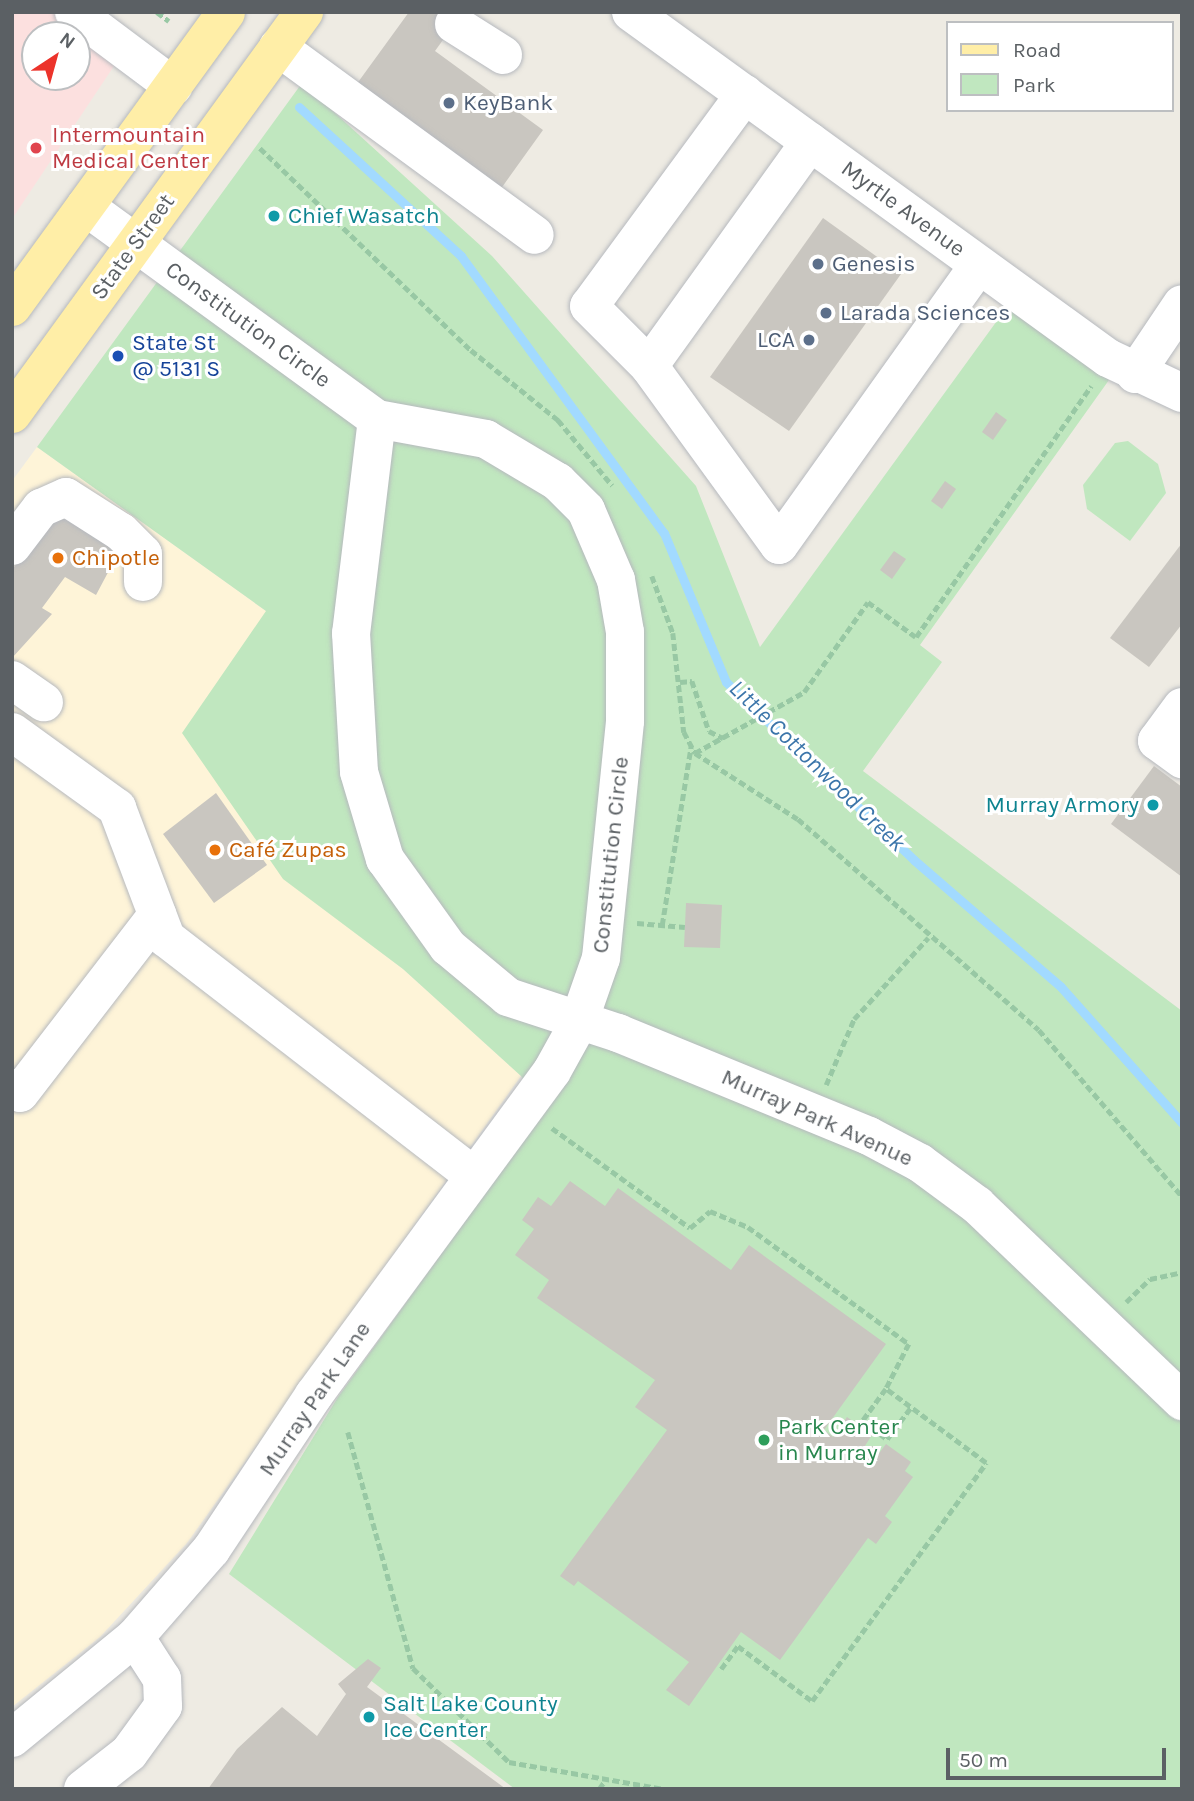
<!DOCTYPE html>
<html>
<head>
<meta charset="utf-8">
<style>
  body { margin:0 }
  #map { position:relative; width:1194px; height:1801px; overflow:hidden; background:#eeebe3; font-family:Karla,sans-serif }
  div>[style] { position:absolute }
  .commercial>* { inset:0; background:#fef4d8 }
  .medical>* { inset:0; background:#fce0df }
  .green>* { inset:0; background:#c0e7bf }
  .stream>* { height:9px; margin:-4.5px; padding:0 4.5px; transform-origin:4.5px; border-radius:4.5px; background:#a2daff }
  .building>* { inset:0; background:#c9c6c0 }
  .path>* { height:4.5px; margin-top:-2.25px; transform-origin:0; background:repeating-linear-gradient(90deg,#98c8a4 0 7px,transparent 0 10.5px) }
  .roads { filter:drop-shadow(0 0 2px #b6b9be) drop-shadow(0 0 2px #b6b9be) }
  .minor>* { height:38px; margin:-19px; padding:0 19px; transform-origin:19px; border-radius:19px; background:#fff }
  .major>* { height:38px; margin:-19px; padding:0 19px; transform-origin:19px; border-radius:19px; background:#ffeea7 }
  .dots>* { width:19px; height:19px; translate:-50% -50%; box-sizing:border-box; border:4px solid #fff; border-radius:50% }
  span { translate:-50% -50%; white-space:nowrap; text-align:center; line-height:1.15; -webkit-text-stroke:6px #fff; paint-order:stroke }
  .service-label { font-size:23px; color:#4e5e75 }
  .left { translate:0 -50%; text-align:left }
  .right { translate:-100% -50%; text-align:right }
  .health-label { font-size:23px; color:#be3a42 }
  .street-label { font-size:23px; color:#5b6064 }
  .culture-label { font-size:23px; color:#0d838f }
  .transit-label { font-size:23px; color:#164399 }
  .food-label { font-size:23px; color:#c56008 }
  .leisure-label { font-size:23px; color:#27864d }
  .water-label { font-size:24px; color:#3b75aa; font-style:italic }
  .frame { position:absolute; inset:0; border:14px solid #5b6064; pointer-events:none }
  .legend { position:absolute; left:946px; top:21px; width:228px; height:91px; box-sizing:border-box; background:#fff; border:2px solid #bdbfc1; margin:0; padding:9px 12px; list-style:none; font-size:21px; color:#5b6064 }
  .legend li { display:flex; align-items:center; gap:14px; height:35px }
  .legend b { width:35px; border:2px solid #bdbfc1 }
  .north { position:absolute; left:21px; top:21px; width:70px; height:70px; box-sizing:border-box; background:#fff; border:2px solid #bdbfc1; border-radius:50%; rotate:36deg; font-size:19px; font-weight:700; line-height:28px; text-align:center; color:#5b6064 }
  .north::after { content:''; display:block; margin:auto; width:24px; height:32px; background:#ec332b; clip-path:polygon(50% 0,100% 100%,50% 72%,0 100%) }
  .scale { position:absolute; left:946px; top:1748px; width:220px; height:32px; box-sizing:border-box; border:4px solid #5b6064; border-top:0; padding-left:9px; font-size:21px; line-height:24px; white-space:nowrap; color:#5b6064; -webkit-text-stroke:5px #fff; paint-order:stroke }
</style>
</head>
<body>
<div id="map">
  <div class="commercial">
    <i style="clip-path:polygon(37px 447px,266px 611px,284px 879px,403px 969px,521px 1076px,187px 1543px,100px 1637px,12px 1707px,12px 481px)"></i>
  </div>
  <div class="medical">
    <i style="clip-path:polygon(evenodd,12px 12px,75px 12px,126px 48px,12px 219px,12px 12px,35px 35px,77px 35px,77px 77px,35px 77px,35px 35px)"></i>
  </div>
  <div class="green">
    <i style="clip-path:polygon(302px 83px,492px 256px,696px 486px,760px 647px,1007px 307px,1109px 380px,920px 645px,942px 662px,863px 771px,1182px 1011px,1182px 1789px,515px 1789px,229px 1574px,338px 1397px,545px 1110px,521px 1076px,403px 969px,283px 879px,182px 733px,266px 611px,37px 447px)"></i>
    <i style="clip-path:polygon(1128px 441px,1158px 464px,1166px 493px,1130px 541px,1087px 509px,1083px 485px,1115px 443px)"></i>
  </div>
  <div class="stream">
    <i style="left:299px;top:107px;width:220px;rotate:42.6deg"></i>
    <i style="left:461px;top:256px;width:343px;rotate:53.8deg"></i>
    <i style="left:664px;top:533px;width:161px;rotate:67.4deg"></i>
    <i style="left:726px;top:682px;width:259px;rotate:43.4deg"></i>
    <i style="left:914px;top:860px;width:194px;rotate:40.8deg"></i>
    <i style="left:1061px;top:987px;width:182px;rotate:48.3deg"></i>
  </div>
  <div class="building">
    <i style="clip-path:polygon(409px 12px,463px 12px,435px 51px,543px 130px,500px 190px,356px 85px)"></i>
    <i style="clip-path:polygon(823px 218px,901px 274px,789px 431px,710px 377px)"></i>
    <i style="clip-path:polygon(996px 412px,1007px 420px,993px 440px,982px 432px)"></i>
    <i style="clip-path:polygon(945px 481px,956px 489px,942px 509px,931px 501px)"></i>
    <i style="clip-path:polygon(60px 505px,121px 548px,96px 595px,65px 577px,42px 608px,52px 614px,12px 658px,12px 570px)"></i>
    <i style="clip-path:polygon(1182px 543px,1182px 624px,1149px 667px,1110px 638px)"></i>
    <i style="clip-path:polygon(894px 551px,906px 559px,892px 579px,880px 570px)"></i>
    <i style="clip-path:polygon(1154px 766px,1182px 787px,1182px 877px,1111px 824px)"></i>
    <i style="clip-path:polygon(216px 793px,267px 865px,214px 903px,163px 834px)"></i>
    <i style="clip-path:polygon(686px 903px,722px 905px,720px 948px,684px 947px)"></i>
    <i style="clip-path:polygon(570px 1181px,605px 1206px,618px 1188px,731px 1270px,749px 1245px,886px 1344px,824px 1430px,833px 1437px,847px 1417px,872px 1435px,859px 1455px,872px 1446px,880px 1452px,886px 1444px,911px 1462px,905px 1471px,913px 1477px,885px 1516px,892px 1522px,876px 1544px,868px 1538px,780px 1660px,741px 1632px,689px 1706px,666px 1690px,689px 1662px,578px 1581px,574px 1586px,560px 1576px,667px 1430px,635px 1407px,655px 1380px,537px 1298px,549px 1280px,515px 1255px,534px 1229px,522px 1220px,538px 1197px,551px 1206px)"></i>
    <i style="clip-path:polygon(368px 1659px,381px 1668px,367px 1687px,506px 1789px,208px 1789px,237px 1749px,282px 1707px,317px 1736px,346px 1694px,338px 1684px)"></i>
  </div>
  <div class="path">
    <i style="left:157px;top:12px;width:15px;rotate:37deg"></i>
    <i style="left:260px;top:148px;width:292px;rotate:43.8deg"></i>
    <i style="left:471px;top:350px;width:112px;rotate:38.8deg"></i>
    <i style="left:558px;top:420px;width:85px;rotate:50.3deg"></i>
    <i style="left:652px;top:576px;width:61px;rotate:69.8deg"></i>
    <i style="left:673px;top:633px;width:100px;rotate:83.7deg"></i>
    <i style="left:684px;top:732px;width:24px;rotate:62deg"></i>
    <i style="left:695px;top:753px;width:122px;rotate:32.7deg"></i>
    <i style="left:798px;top:819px;width:320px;rotate:41.2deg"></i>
    <i style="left:1039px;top:1030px;width:219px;rotate:49.3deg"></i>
    <i style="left:680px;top:682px;width:12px;rotate:-5deg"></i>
    <i style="left:692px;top:681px;width:53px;rotate:71.2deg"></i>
    <i style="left:709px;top:731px;width:16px;rotate:27deg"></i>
    <i style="left:695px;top:753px;width:125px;rotate:-29.2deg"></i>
    <i style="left:804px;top:692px;width:110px;rotate:-54.6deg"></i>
    <i style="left:868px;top:602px;width:59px;rotate:36.1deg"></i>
    <i style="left:916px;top:637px;width:306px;rotate:-55.1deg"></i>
    <i style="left:637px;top:923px;width:48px;rotate:4.8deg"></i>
    <i style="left:662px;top:925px;width:181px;rotate:-80.8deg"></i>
    <i style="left:826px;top:1085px;width:72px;rotate:-67deg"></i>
    <i style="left:854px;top:1019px;width:110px;rotate:-47.6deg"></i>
    <i style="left:552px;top:1128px;width:170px;rotate:35.9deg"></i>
    <i style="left:690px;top:1228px;width:26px;rotate:-40deg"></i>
    <i style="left:710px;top:1211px;width:41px;rotate:22.8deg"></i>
    <i style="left:748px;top:1227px;width:199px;rotate:36deg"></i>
    <i style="left:909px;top:1344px;width:51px;rotate:117.1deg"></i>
    <i style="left:1126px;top:1302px;width:33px;rotate:-44deg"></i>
    <i style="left:1150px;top:1279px;width:33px;rotate:-12deg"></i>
    <i style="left:863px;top:1421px;width:30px;rotate:37deg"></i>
    <i style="left:887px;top:1439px;width:40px;rotate:-53deg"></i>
    <i style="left:348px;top:1432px;width:245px;rotate:74.6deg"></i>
    <i style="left:413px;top:1668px;width:134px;rotate:44.4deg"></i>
    <i style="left:509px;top:1762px;width:157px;rotate:9.9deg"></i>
    <i style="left:721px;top:1669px;width:29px;rotate:-54deg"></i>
    <i style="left:738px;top:1646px;width:92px;rotate:36.6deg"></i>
    <i style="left:812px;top:1701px;width:295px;rotate:-53.8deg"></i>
    <i style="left:986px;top:1463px;width:124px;rotate:-143.5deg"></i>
    <i style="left:886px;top:1389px;width:46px;rotate:126.1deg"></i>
    <i style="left:599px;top:1789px;width:12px;rotate:-55deg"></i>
  </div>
  <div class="roads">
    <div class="minor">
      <i style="left:74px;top:12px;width:124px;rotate:36.8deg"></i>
      <i style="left:631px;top:12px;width:589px;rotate:35.96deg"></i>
      <i style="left:1108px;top:358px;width:82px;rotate:25.3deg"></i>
      <i style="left:454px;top:24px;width:58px;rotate:32.3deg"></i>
      <i style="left:278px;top:47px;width:318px;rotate:36.2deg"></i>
      <i style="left:745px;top:94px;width:263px;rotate:126.3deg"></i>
      <i style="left:589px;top:306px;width:85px;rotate:45deg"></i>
      <i style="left:649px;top:366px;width:221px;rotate:54deg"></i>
      <i style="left:779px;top:545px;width:344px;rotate:-54.5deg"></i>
      <i style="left:649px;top:366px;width:276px;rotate:-54.3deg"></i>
      <i style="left:1135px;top:374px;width:84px;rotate:-56.1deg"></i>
      <i style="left:377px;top:419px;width:216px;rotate:96.9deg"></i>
      <i style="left:351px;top:633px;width:139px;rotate:86.7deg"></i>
      <i style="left:359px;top:772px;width:91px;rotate:73.4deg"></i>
      <i style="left:385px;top:859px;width:108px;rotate:54.4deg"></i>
      <i style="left:448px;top:947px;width:78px;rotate:39.8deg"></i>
      <i style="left:508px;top:997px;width:116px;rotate:18.1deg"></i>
      <i style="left:618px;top:1033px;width:271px;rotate:22.3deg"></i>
      <i style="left:869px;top:1136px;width:58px;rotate:27.9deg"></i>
      <i style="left:920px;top:1163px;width:71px;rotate:36.4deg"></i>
      <i style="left:977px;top:1205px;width:284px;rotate:43.7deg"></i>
      <i style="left:12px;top:546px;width:48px;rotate:-52.7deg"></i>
      <i style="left:41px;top:508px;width:27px;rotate:-24deg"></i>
      <i style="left:66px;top:497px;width:65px;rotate:32.5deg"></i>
      <i style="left:121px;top:532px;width:31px;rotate:45deg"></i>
      <i style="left:143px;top:554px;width:28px;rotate:90deg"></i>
      <i style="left:12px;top:680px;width:39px;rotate:35deg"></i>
      <i style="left:1182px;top:707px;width:42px;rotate:126.3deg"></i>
      <i style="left:1157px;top:741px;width:31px;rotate:36deg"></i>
      <i style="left:12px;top:732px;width:130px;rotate:35.9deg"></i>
      <i style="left:117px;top:808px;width:139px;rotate:69.3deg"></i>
      <i style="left:166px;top:938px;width:389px;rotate:37.7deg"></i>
      <i style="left:12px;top:1088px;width:9px;rotate:32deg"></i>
      <i style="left:20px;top:1093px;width:225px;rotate:-52.4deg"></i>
      <i style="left:12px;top:1738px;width:159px;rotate:-39.4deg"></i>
      <i style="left:135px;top:1637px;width:116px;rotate:-48.9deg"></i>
      <i style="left:211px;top:1550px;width:186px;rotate:-56.4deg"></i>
      <i style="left:314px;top:1395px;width:402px;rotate:-53.7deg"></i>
      <i style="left:552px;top:1071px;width:54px;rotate:-61deg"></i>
      <i style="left:578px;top:1024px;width:70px;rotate:-70.8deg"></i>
      <i style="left:601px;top:958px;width:238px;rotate:-84.2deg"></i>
      <i style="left:625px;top:721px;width:89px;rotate:-90deg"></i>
      <i style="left:625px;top:632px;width:53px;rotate:-99.8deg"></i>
      <i style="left:616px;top:580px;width:76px;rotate:-113.2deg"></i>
      <i style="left:586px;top:510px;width:40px;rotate:-135deg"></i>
      <i style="left:558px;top:482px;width:84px;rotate:-149.2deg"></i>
      <i style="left:486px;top:439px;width:111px;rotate:-169.6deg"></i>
      <i style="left:377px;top:419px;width:361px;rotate:-143.9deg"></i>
      <i style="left:83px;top:1789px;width:58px;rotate:-38deg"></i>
      <i style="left:129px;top:1753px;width:58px;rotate:-54.1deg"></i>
      <i style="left:163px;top:1706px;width:27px;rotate:-92deg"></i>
      <i style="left:162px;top:1679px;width:50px;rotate:-122.7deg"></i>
    </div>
    <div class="major">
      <i style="left:12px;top:307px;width:364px;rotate:-54deg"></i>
      <i style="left:12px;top:414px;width:497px;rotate:-54deg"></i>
    </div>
  </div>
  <div class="dots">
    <i style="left:449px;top:103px;background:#5c6f8a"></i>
    <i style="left:36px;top:148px;background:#e0444e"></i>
    <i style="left:274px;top:216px;background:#0f9aa8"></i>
    <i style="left:818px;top:264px;background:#5c6f8a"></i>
    <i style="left:826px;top:313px;background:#5c6f8a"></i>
    <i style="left:809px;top:340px;background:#5c6f8a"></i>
    <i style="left:118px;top:356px;background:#1a4fb4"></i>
    <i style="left:58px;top:558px;background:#e8710a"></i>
    <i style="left:1153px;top:805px;background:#0f9aa8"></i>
    <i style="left:215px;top:850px;background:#e8710a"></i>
    <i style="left:764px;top:1440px;background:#2e9e5b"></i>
    <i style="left:369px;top:1717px;background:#0f9aa8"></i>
  </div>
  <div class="service-label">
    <span class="left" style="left:463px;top:103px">KeyBank</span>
    <span class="left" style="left:832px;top:264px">Genesis</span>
    <span class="left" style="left:840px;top:313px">Larada Sciences</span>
    <span class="right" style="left:795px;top:340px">LCA</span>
  </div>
  <div class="health-label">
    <span class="left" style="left:52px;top:148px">Intermountain<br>Medical Center</span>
  </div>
  <div class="street-label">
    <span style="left:903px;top:209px;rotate:36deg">Myrtle Avenue</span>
    <span style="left:133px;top:247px;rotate:-54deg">State Street</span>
    <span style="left:248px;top:325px;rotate:36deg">Constitution Circle</span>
    <span style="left:611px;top:855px;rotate:-84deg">Constitution Circle</span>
    <span style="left:817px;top:1118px;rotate:24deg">Murray Park Avenue</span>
    <span style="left:315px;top:1399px;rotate:-56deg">Murray Park Lane</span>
  </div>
  <div class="culture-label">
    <span class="left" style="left:288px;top:216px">Chief Wasatch</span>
    <span class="right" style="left:1139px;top:805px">Murray Armory</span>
    <span class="left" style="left:383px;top:1717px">Salt Lake County<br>Ice Center</span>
  </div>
  <div class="transit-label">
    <span class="left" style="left:132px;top:356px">State St<br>@ 5131 S</span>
  </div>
  <div class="food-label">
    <span class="left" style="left:72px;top:558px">Chipotle</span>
    <span class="left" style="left:229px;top:850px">Café Zupas</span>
  </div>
  <div class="leisure-label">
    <span class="left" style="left:778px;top:1440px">Park Center<br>in Murray</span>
  </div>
  <div class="water-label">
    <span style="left:817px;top:766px;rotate:44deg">Little Cottonwood Creek</span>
  </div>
  <div class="frame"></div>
  <ul class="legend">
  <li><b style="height:9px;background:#ffeea7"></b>Road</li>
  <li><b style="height:19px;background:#c0e7bf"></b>Park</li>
  </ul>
  <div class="north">N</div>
  <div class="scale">50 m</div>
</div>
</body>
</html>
